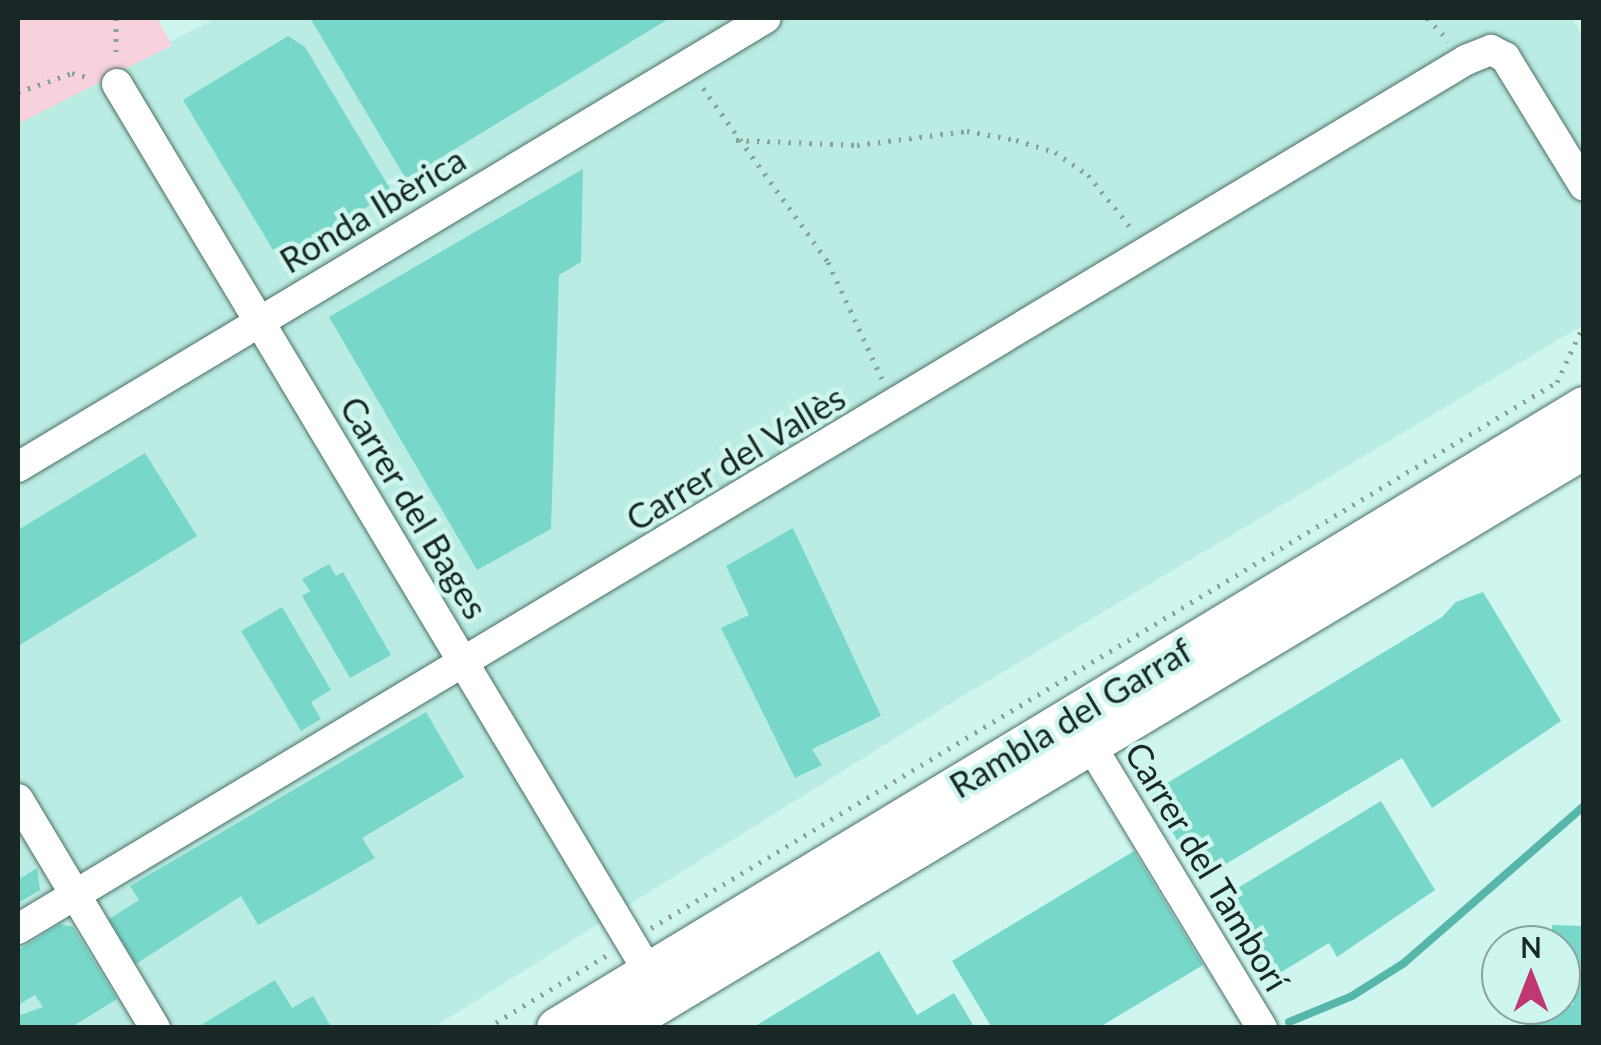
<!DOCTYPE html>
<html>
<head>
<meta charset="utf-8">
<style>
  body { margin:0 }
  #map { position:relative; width:1601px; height:1045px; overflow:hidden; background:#cef6ee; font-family:Lato,sans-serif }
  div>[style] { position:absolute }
  .built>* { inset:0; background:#bbece3 }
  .green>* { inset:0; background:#f7d1dc }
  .stream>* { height:8px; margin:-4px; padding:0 4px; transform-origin:4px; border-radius:4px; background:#55b6a9 }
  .building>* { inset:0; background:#77d8c9 }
  .path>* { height:5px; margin-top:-2.5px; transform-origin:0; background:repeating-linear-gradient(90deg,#85a29d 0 2.5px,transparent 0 10.5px) }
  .roads { filter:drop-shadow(0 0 2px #4a6e68) drop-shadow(0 0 2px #4a6e68) }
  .minor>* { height:30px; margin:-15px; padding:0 15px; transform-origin:15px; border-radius:15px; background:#fff }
  .tertiary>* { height:40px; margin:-20px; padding:0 20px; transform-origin:20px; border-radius:20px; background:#fff }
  span { translate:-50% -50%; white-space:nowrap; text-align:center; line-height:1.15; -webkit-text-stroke:9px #cef6ee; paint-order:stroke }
  .street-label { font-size:35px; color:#192826 }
  .frame { position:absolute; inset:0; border:20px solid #192826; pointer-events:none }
  .north { position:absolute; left:1481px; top:925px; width:100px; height:100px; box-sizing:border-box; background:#cef6ee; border:2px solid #86a49e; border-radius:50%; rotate:0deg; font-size:28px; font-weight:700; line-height:40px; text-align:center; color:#192826 }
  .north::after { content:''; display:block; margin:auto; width:35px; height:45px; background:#c13772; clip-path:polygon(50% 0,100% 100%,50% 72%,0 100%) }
</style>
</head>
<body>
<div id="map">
  <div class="built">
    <i style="clip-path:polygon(216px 18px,1572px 18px,1584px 37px,1583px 325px,961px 697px,434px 1027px,18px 1028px,18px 120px)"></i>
  </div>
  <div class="green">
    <i style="clip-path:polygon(18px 18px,157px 18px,172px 45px,18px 124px)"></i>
  </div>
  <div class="stream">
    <i style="left:1289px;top:1022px;width:68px;rotate:-22.4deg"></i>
    <i style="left:1352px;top:996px;width:62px;rotate:-32.4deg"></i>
    <i style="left:1404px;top:963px;width:239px;rotate:-41.1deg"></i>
  </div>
  <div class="building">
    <i style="clip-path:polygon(310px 18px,670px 18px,406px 179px)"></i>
    <i style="clip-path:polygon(288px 36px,305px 47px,392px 192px,279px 260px,183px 100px)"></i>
    <i style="clip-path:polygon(583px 169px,581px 262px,559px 275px,551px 529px,477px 570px,329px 317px)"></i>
    <i style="clip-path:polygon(145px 453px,197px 536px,18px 646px,18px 530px)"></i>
    <i style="clip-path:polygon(793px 528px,881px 716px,812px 749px,822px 765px,795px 778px,721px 628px,749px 615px,726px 566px)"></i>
    <i style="clip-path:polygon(329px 564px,336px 576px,343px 572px,391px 655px,350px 678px,302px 596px,310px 591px,302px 579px)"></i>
    <i style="clip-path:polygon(1483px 592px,1561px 721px,1432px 808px,1402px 758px,1201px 879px,1149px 794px,1442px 617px,1456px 602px)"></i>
    <i style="clip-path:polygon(282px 607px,331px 690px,311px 702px,321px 719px,301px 731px,241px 631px)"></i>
    <i style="clip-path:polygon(426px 712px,464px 777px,362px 838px,375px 858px,258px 925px,241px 896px,136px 964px,109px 919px,139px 900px,130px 886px)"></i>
    <i style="clip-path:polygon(1381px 801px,1435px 890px,1337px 957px,1329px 943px,1262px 984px,1213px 903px)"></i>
    <i style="clip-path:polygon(1134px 851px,1203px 965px,1098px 1028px,992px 1028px,952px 961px)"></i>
    <i style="clip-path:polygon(37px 868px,40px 890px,18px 903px,18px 880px)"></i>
    <i style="clip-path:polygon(60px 924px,73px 927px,117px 999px,70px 1028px,18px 1028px,18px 1016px,43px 1007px,35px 995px,18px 1005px,18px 950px)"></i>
    <i style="clip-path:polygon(1552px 925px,1584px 926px,1584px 1028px,1524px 1028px,1525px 1005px,1573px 1005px,1574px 991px,1561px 990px,1561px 945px,1551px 945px)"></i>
    <i style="clip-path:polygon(879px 951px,917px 1015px,954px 993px,975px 1028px,752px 1028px)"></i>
    <i style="clip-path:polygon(275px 980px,292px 1008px,313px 996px,332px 1028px,196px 1028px)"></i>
  </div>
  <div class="path">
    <i style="left:116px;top:18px;width:41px;rotate:90deg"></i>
    <i style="left:1427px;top:18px;width:32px;rotate:46deg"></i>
    <i style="left:703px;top:88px;width:214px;rotate:54.3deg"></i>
    <i style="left:828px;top:262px;width:129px;rotate:65.2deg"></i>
    <i style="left:18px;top:92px;width:57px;rotate:-19.4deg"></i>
    <i style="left:72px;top:73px;width:20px;rotate:15deg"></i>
    <i style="left:736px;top:140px;width:121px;rotate:2.4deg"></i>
    <i style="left:857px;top:145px;width:111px;rotate:-7.3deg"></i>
    <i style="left:967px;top:131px;width:50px;rotate:10.4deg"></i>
    <i style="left:1016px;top:140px;width:41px;rotate:17.1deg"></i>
    <i style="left:1055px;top:152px;width:40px;rotate:34.9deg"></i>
    <i style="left:1088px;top:175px;width:70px;rotate:50.8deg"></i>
    <i style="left:651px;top:928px;width:1058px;rotate:-31.08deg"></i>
    <i style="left:1557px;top:382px;width:64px;rotate:-65deg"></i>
    <i style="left:487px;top:1028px;width:140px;rotate:-31.3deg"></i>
  </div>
  <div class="roads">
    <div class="minor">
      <i style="left:117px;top:84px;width:1034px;rotate:59.09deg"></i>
      <i style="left:18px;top:467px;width:872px;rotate:-30.98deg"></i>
      <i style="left:1090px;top:744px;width:332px;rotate:58.8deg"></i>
      <i style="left:18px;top:799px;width:267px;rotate:59.1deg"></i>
      <i style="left:18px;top:929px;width:1689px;rotate:-30.97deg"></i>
      <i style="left:1466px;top:60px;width:27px;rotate:-22deg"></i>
      <i style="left:1491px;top:50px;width:16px;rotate:27deg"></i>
      <i style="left:1505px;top:57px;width:151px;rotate:58.5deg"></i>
    </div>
    <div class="tertiary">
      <i style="left:557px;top:1028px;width:1200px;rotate:-31.16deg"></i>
      <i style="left:618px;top:1028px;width:1126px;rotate:-30.94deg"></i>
    </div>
  </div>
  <div class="street-label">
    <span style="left:372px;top:209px;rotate:-31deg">Ronda Ibèrica</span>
    <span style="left:735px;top:457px;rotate:-31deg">Carrer del Vallès</span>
    <span style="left:415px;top:507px;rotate:59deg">Carrer del Bages</span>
    <span style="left:1070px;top:717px;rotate:-31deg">Rambla del Garraf</span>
    <span style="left:1208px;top:866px;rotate:59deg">Carrer del Tamborí</span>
  </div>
  <div class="frame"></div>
  <div class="north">N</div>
</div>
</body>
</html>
